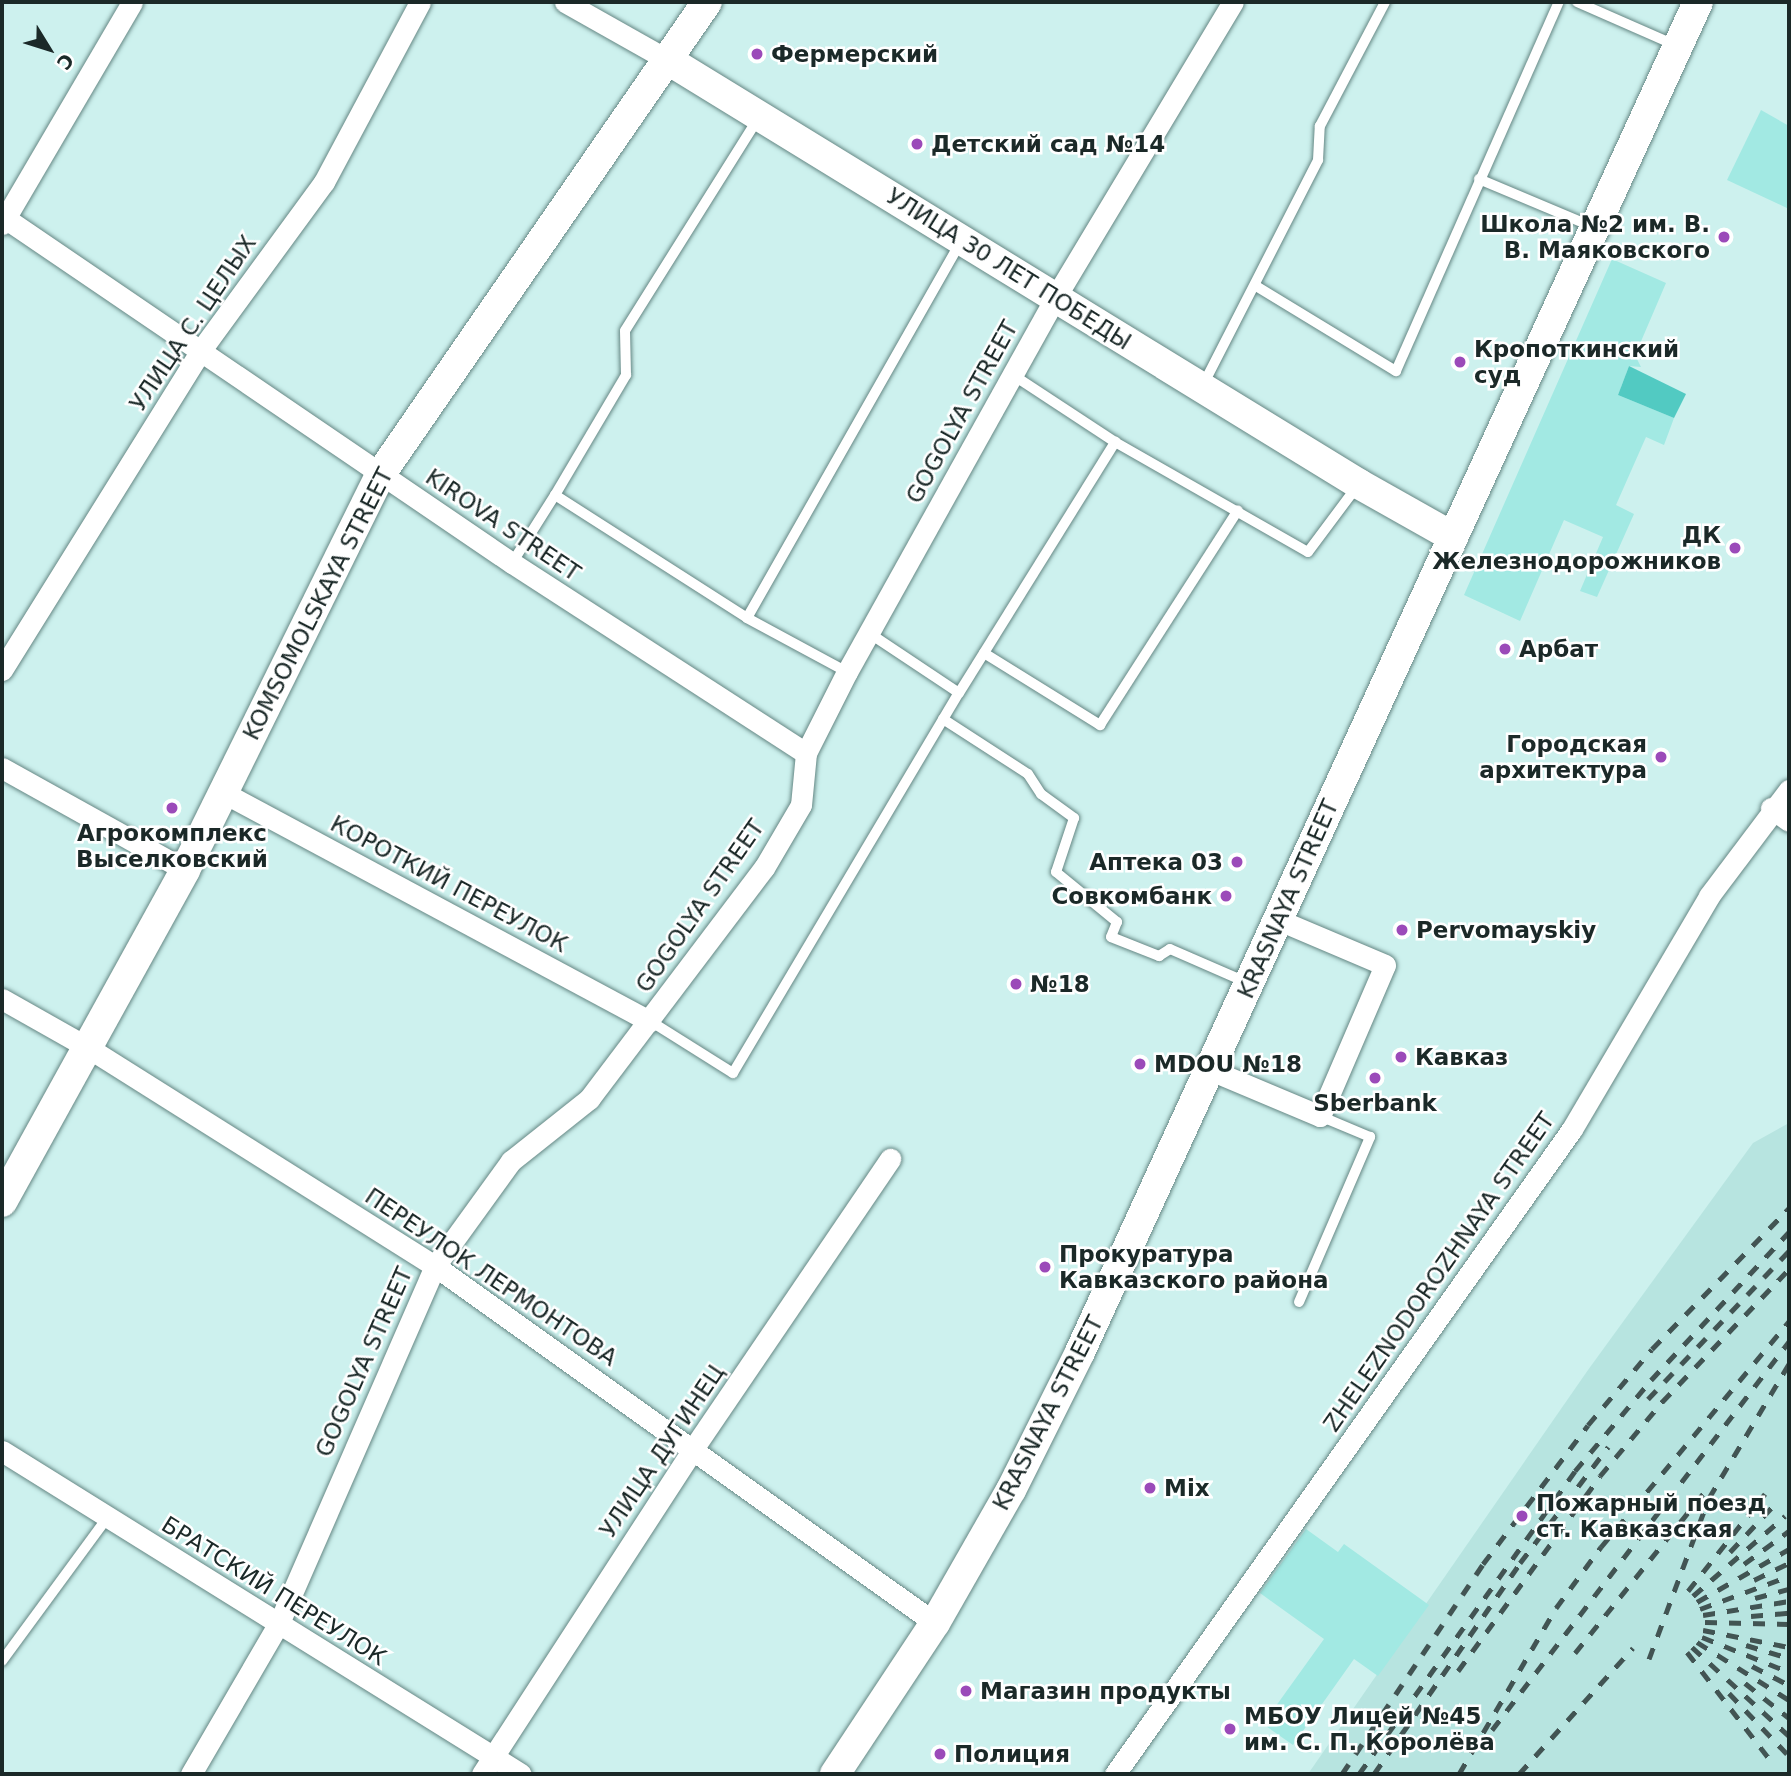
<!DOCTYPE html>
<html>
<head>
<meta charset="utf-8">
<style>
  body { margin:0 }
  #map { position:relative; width:1791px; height:1776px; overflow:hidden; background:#cdf1ee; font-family:"DejaVu Sans",sans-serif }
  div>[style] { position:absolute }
  .built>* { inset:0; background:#b7e4e0 }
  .green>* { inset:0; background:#a2e9e3 }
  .forest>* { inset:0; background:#52cac2 }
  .roads { filter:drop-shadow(0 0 2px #658784) drop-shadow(0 0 2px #658784) }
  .lane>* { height:10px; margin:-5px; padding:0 5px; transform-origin:5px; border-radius:5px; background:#fff }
  .street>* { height:21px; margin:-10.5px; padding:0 10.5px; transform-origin:10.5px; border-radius:10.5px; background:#fff }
  .secondary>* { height:30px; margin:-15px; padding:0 15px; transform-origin:15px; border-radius:15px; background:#fff }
  .rail>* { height:5px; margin-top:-2.5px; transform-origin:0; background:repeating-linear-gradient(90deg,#425453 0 12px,transparent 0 24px) }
  .dots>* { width:19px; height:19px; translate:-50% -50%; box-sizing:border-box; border:4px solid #fff; border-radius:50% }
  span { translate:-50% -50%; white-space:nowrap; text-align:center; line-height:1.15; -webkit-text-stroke:5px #fff; paint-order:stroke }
  .poi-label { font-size:23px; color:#1b2928; font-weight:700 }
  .left { translate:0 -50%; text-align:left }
  .right { translate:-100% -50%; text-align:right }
  .street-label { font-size:23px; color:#1b2928 }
  .frame { position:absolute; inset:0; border:4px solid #1b2928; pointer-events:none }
  .north { position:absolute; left:14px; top:14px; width:70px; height:70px; -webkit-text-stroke:5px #fff; paint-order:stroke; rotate:128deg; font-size:19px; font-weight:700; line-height:28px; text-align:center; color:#1b2928 }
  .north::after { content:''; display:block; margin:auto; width:24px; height:32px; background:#1b2928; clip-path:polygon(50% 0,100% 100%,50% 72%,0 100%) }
</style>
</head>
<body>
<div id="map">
  <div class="built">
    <i style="clip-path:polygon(1789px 1123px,1789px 1774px,1308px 1774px,1588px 1370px,1753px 1143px)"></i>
  </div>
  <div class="green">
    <i style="clip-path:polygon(1761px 110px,1789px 126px,1789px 209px,1727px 180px)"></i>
    <i style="clip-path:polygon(1612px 259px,1666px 283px,1639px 346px,1648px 354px,1636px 357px,1641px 367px,1629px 366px,1618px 395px,1674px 418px,1664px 445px,1646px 437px,1616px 505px,1634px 514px,1597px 597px,1580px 591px,1603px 537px,1564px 520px,1520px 621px,1464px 595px)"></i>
    <i style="clip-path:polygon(1306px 1529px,1338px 1552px,1344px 1544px,1429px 1605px,1378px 1676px,1354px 1659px,1293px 1745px,1263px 1724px,1324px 1639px,1260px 1593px)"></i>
  </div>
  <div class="forest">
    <i style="clip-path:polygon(1629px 366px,1686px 394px,1674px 418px,1618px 395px)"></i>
  </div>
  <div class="roads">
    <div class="lane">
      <i style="left:1577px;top:2px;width:107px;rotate:23.7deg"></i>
      <i style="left:759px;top:117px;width:252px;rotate:122.1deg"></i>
      <i style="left:625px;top:331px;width:44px;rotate:88.7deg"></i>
      <i style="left:626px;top:375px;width:139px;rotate:120.6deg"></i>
      <i style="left:555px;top:495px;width:228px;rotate:32.6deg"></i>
      <i style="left:747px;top:618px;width:114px;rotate:28.4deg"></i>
      <i style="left:1479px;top:179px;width:124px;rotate:22.8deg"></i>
      <i style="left:1256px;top:286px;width:164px;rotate:31.3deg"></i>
      <i style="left:1396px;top:371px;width:403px;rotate:-66.2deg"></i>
      <i style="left:1013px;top:375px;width:122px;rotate:33.3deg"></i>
      <i style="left:1115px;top:442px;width:222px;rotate:29.7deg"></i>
      <i style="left:1308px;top:552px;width:84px;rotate:-53.3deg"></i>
      <i style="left:1203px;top:385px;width:253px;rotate:-62.9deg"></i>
      <i style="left:1318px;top:160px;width:34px;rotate:-87deg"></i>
      <i style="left:1320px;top:126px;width:140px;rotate:-62.3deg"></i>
      <i style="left:512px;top:563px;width:80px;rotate:-57.7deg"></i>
      <i style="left:747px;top:618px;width:431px;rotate:-60.4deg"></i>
      <i style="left:869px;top:633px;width:108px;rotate:33.7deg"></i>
      <i style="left:984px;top:653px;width:137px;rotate:31.8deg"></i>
      <i style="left:1100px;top:725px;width:255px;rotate:-57.3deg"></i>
      <i style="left:943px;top:719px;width:101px;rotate:32.9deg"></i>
      <i style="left:1028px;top:774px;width:24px;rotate:57deg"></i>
      <i style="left:1041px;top:794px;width:41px;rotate:36deg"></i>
      <i style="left:1074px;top:818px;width:57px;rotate:108.4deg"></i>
      <i style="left:1056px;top:872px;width:79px;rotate:39.3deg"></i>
      <i style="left:1117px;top:922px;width:16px;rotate:112deg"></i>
      <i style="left:1111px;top:937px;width:52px;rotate:21.6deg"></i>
      <i style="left:1159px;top:956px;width:13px;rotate:-32deg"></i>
      <i style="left:1170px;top:949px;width:83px;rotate:23.5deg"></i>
      <i style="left:650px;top:1021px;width:98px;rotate:32.1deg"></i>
      <i style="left:733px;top:1073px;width:442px;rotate:-59.3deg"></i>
      <i style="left:959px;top:693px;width:296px;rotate:-58.1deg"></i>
      <i style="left:1299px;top:1302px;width:180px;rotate:-66.7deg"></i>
      <i style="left:1370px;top:1137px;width:54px;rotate:-157.2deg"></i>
      <i style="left:2px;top:1661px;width:177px;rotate:-53.7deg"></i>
    </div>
    <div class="street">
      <i style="left:565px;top:2px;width:118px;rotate:29.4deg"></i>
      <i style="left:2px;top:216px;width:617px;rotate:34.23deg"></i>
      <i style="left:512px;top:563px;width:350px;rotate:32.9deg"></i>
      <i style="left:2px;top:224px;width:257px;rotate:-59.6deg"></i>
      <i style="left:2px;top:670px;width:377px;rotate:-58.1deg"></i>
      <i style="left:201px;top:350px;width:208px;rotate:-53.8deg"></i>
      <i style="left:324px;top:182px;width:204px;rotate:-61.9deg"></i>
      <i style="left:2px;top:768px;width:210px;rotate:29.1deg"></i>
      <i style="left:224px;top:793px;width:483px;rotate:28.2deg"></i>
      <i style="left:1771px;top:808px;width:22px;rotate:36deg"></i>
      <i style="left:2px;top:999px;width:98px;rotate:29.5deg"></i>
      <i style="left:87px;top:1047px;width:411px;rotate:32.2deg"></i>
      <i style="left:435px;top:1266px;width:614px;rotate:35.53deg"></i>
      <i style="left:1213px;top:1071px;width:116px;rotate:22.8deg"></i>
      <i style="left:1320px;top:1116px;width:164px;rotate:-66.7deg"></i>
      <i style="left:1385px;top:965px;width:115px;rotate:-157deg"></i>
      <i style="left:2px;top:1451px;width:611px;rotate:31.9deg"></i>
      <i style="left:191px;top:1774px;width:175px;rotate:-59.8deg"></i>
      <i style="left:279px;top:1623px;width:390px;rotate:-66.4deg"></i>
      <i style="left:435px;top:1266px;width:130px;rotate:-54.1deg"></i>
      <i style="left:511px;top:1161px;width:100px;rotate:-38.5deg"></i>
      <i style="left:589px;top:1099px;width:290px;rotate:-52.9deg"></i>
      <i style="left:764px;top:868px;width:73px;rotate:-59.6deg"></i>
      <i style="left:801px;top:805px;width:52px;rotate:-84.5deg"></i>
      <i style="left:806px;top:753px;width:91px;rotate:-63.2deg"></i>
      <i style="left:847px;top:672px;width:428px;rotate:-60.9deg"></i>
      <i style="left:1055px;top:298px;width:345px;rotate:-59deg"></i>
      <i style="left:482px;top:1774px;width:387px;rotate:-57deg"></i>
      <i style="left:693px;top:1449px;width:351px;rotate:-55.8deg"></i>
      <i style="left:1115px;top:1774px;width:790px;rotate:-54.68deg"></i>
      <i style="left:1572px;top:1129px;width:270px;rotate:-59.5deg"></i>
      <i style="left:1709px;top:896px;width:133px;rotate:-53deg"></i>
    </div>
    <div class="secondary">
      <i style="left:668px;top:60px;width:811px;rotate:31.53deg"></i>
      <i style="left:1359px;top:484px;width:108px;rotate:29.4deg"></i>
      <i style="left:2px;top:1202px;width:379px;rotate:-61.1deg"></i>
      <i style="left:185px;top:870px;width:441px;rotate:-63.7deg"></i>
      <i style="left:380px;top:475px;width:575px;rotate:-55.34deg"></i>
      <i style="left:835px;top:1774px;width:181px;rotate:-56.5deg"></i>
      <i style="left:935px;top:1623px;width:153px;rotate:-60.3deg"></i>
      <i style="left:1011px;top:1490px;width:154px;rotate:-63.4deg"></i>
      <i style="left:1080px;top:1352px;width:1485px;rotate:-65.4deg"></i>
    </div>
  </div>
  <div class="rail">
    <i style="left:1648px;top:1399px;width:204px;rotate:-46.4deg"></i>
    <i style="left:1730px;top:1552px;width:63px;rotate:-46.9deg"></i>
    <i style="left:1744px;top:1564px;width:56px;rotate:-36.3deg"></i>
    <i style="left:1754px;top:1580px;width:39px;rotate:-26deg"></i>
    <i style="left:1688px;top:1591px;width:124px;rotate:-51.6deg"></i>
    <i style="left:1693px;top:1596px;width:122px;rotate:-41deg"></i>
    <i style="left:1755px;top:1598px;width:35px;rotate:-15deg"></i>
    <i style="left:1697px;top:1602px;width:106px;rotate:-29.9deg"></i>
    <i style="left:1700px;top:1609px;width:95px;rotate:-20.3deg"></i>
    <i style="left:1703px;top:1615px;width:87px;rotate:-9.2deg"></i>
    <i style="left:1751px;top:1616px;width:38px;rotate:-5deg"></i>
    <i style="left:1705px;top:1622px;width:84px;rotate:1.4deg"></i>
    <i style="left:1703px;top:1630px;width:88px;rotate:11.2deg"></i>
    <i style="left:1702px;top:1637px;width:94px;rotate:21.9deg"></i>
    <i style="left:1697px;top:1642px;width:109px;rotate:32.2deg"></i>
    <i style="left:1746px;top:1645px;width:45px;rotate:16.8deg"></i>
    <i style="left:1692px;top:1647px;width:132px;rotate:42.5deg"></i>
    <i style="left:1687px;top:1652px;width:143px;rotate:52.4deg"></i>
    <i style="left:1575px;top:1653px;width:211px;rotate:-51.2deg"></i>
    <i style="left:1649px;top:1659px;width:172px;rotate:-69.6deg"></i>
    <i style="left:1709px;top:1498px;width:156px;rotate:-59.2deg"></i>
    <i style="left:1752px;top:1666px;width:42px;rotate:27.2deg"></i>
    <i style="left:1458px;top:1671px;width:241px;rotate:-53.9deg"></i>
    <i style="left:1600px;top:1476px;width:97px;rotate:-50deg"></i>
    <i style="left:1662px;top:1402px;width:184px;rotate:-46.3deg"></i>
    <i style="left:1745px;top:1683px;width:56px;rotate:38.5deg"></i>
    <i style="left:1729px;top:1693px;width:84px;rotate:46.4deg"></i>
    <i style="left:1492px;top:1730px;width:489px;rotate:-52.6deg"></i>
    <i style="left:1342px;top:1774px;width:253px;rotate:-56.1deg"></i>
    <i style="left:1483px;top:1564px;width:174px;rotate:-52.9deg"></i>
    <i style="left:1588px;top:1425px;width:99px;rotate:-49.9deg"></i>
    <i style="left:1652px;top:1349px;width:197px;rotate:-45.8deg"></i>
    <i style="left:1359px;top:1774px;width:372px;rotate:-54.5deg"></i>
    <i style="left:1575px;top:1471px;width:119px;rotate:-50.1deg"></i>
    <i style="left:1651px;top:1380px;width:202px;rotate:-47deg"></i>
    <i style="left:1374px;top:1774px;width:257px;rotate:-55.3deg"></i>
    <i style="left:1520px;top:1563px;width:146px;rotate:-52.8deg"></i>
    <i style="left:1459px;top:1774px;width:192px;rotate:-59.7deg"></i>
    <i style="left:1556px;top:1608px;width:76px;rotate:-53.6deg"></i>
    <i style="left:1601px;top:1547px;width:294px;rotate:-50.2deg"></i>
    <i style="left:1519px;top:1774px;width:170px;rotate:-47.9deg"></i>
  </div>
  <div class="dots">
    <i style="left:757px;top:54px;background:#9b4ab9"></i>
    <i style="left:917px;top:144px;background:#9b4ab9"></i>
    <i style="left:1724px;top:237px;background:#9b4ab9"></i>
    <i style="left:1460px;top:362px;background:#9b4ab9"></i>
    <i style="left:1735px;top:548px;background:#9b4ab9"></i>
    <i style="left:1505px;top:649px;background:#9b4ab9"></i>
    <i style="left:1661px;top:757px;background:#9b4ab9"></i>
    <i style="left:172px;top:808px;background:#9b4ab9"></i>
    <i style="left:1237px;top:862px;background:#9b4ab9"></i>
    <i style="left:1226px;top:896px;background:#9b4ab9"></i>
    <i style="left:1402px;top:930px;background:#9b4ab9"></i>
    <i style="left:1016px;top:984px;background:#9b4ab9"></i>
    <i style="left:1401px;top:1057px;background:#9b4ab9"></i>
    <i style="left:1140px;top:1064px;background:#9b4ab9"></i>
    <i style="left:1375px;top:1078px;background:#9b4ab9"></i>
    <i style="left:1045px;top:1267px;background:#9b4ab9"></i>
    <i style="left:1150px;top:1488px;background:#9b4ab9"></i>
    <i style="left:1522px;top:1516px;background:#9b4ab9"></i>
    <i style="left:966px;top:1691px;background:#9b4ab9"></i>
    <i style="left:1230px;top:1729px;background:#9b4ab9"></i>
    <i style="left:940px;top:1754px;background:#9b4ab9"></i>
  </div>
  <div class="poi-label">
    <span class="left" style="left:771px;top:54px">Фермерский</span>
    <span class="left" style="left:931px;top:144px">Детский сад №14</span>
    <span class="right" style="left:1710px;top:237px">Школа №2 им. В.<br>В. Маяковского</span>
    <span class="left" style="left:1474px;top:362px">Кропоткинский<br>суд</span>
    <span class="right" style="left:1721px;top:548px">ДК<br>Железнодорожников</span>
    <span class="left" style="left:1519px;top:649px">Арбат</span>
    <span class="right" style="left:1647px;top:757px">Городская<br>архитектура</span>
    <span style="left:172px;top:846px">Агрокомплекс<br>Выселковский</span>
    <span class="right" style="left:1223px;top:862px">Аптека 03</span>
    <span class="right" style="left:1212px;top:896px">Совкомбанк</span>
    <span class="left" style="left:1416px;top:930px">Pervomayskiy</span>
    <span class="left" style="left:1030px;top:984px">№18</span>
    <span class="left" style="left:1415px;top:1057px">Кавказ</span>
    <span class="left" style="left:1154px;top:1064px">MDOU №18</span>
    <span style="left:1375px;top:1103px">Sberbank</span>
    <span class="left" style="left:1059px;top:1267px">Прокуратура<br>Кавказского района</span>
    <span class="left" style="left:1164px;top:1488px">Mix</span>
    <span class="left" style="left:1536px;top:1516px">Пожарный поезд<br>ст. Кавказская</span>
    <span class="left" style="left:980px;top:1691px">Магазин продукты</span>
    <span class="left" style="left:1244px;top:1729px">МБОУ Лицей №45<br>им. С. П. Королёва</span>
    <span class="left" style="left:954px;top:1754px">Полиция</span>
  </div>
  <div class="street-label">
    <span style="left:1009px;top:269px;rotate:32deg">УЛИЦА 30 ЛЕТ ПОБЕДЫ</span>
    <span style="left:193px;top:323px;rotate:-56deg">УЛИЦА С. ЦЕЛЫХ</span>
    <span style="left:962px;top:412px;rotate:-61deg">GOGOLYA STREET</span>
    <span style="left:503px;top:525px;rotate:34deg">KIROVA STREET</span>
    <span style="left:318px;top:604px;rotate:-63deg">KOMSOMOLSKAYA STREET</span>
    <span style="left:449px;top:884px;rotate:28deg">КОРОТКИЙ ПЕРЕУЛОК</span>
    <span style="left:1288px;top:899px;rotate:-66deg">KRASNAYA STREET</span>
    <span style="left:700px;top:906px;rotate:-55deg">GOGOLYA STREET</span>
    <span style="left:1439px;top:1272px;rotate:-55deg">ZHELEZNODOROZHNAYA STREET</span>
    <span style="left:491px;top:1277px;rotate:34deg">ПЕРЕУЛОК ЛЕРМОНТОВА</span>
    <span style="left:364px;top:1362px;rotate:-66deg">GOGOLYA STREET</span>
    <span style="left:1048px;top:1413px;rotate:-63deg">KRASNAYA STREET</span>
    <span style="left:662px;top:1451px;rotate:-56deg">УЛИЦА ДУГИНЕЦ</span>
    <span style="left:274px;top:1591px;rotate:32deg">БРАТСКИЙ ПЕРЕУЛОК</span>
  </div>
  <div class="frame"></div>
  <div class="north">С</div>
</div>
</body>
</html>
